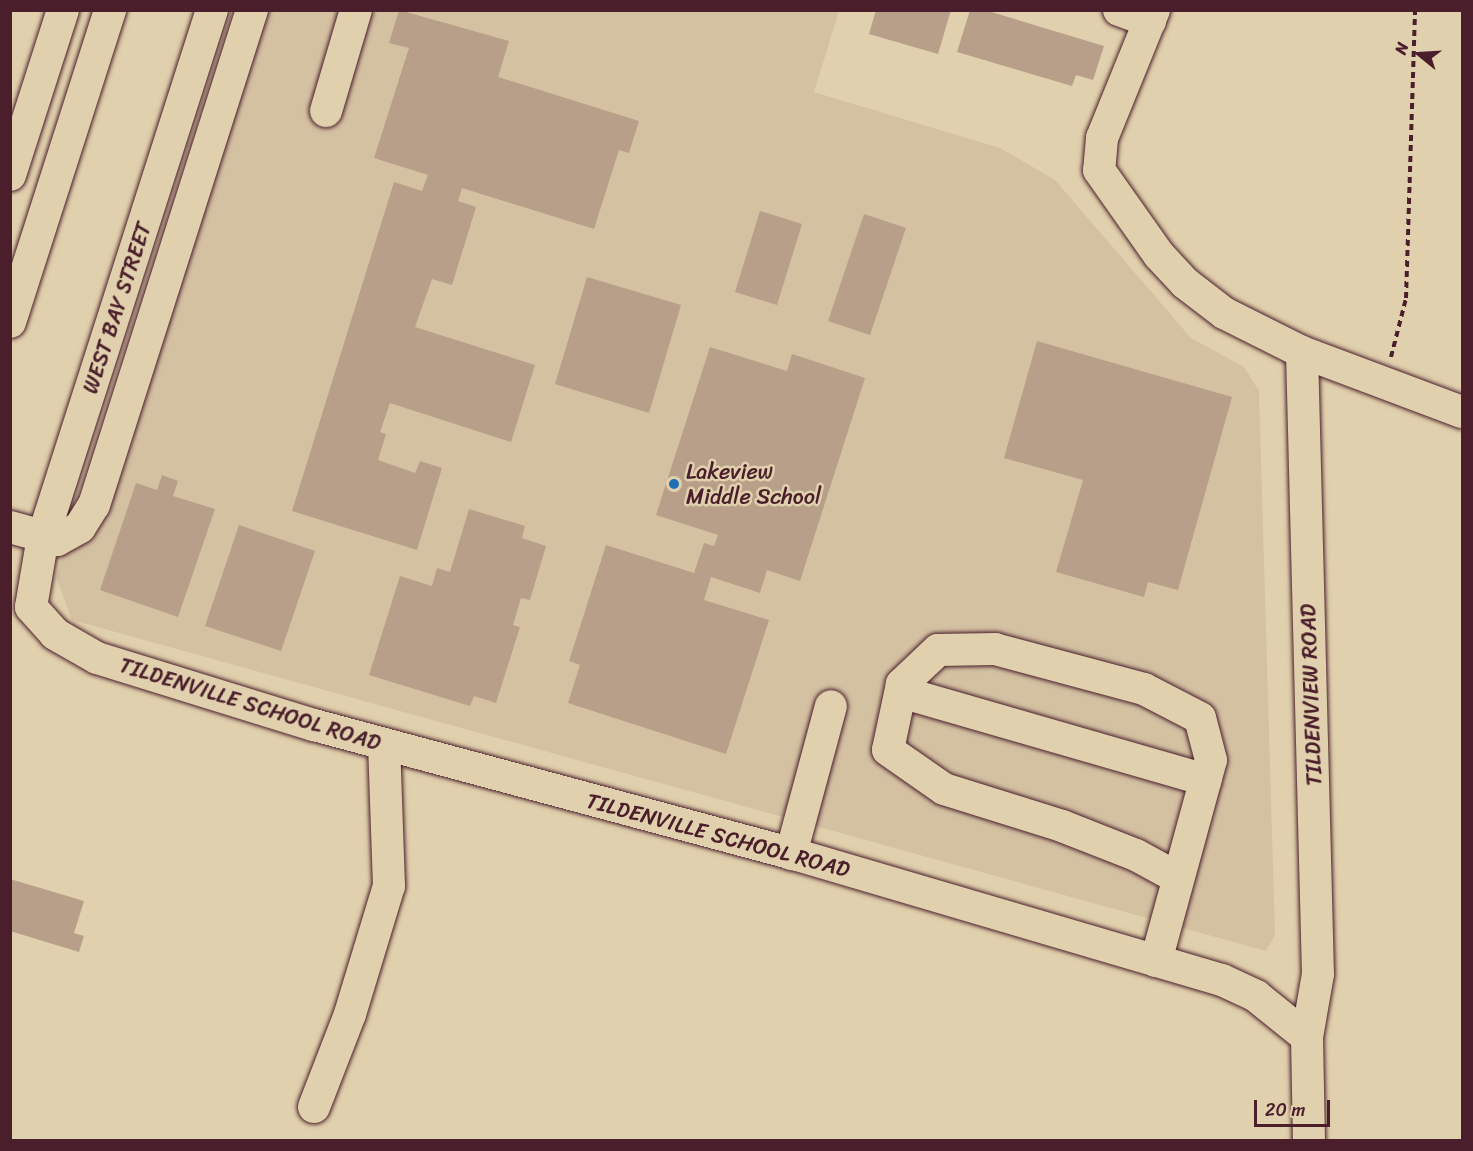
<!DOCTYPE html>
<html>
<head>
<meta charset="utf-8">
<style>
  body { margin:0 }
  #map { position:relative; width:1473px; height:1151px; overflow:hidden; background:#e1d0ad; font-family:Sriracha,sans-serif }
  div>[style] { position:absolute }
  .built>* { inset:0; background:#d4c1a2 }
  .building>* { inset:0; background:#b79f89 }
  .path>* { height:4px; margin-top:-2px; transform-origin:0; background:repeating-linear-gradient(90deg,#4a1f2b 0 6px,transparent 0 10.5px) }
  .roads { filter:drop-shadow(0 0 2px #4a1f2b) drop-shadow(0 0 2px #4a1f2b) }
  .minor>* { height:32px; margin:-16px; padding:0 16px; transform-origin:16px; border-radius:16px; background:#e1d0ad }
  .dots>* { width:16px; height:16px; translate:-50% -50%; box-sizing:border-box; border:3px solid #e1d0ad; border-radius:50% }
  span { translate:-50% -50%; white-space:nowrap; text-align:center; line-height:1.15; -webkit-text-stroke:5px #e1d0ad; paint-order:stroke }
  .street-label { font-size:22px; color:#4a1f2b }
  .poi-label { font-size:22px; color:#4a1f2b }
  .left { translate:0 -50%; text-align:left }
  .frame { position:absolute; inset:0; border:12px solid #4a1f2b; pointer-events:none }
  .north { position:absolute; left:1389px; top:24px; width:60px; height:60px; -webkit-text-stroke:4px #e1d0ad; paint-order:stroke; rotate:288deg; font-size:16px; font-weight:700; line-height:24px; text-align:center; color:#4a1f2b }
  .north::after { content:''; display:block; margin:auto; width:21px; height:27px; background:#4a1f2b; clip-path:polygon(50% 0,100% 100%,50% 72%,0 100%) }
  .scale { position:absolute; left:1254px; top:1100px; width:76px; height:27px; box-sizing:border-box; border:3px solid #4a1f2b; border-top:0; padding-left:8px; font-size:18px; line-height:21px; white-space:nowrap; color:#4a1f2b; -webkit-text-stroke:4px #e1d0ad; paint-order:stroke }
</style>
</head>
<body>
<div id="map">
  <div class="built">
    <i style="clip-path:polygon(236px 11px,839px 11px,814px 92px,1000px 148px,1055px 180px,1191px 338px,1244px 367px,1259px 391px,1275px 935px,1266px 951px,72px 620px,56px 577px)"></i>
  </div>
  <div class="building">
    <i style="clip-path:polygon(399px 10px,509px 41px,498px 77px,639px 121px,629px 153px,619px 150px,594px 229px,462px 188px,458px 201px,476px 207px,452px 285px,432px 279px,415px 327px,535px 365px,511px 442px,390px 403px,380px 432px,386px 434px,378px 460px,415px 473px,420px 461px,442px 468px,417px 550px,292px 511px,394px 182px,422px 191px,428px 175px,374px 158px,409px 48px,389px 43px)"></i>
    <i style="clip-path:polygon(876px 10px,951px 10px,938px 54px,869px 34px)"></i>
    <i style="clip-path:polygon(970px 10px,985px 10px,1104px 46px,1093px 80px,1076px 75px,1072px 86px,957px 52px)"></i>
    <i style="clip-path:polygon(760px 211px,802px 224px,777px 305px,735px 292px)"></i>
    <i style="clip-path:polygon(864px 214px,906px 228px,870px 335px,828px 321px)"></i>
    <i style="clip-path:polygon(587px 277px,681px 305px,649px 413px,555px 384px)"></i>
    <i style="clip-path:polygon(1037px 341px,1232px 397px,1178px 590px,1148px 582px,1144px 597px,1056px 572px,1083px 480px,1004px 458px)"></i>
    <i style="clip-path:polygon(710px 347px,787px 371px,792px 354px,865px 378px,800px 581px,767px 570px,760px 593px,711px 577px,704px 600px,769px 620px,726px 754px,568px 703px,580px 665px,569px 661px,606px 545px,694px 573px,704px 543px,714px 546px,718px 535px,656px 515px)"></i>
    <i style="clip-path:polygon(162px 475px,178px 481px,173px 496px,215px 509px,178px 617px,100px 590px,136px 483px,157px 490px)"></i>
    <i style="clip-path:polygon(469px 509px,525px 526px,522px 538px,546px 546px,530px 600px,521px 598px,513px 625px,520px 627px,496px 703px,474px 696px,470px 706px,369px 675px,400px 576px,432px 586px,437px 568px,450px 572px)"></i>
    <i style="clip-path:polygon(239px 525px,315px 551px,281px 651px,205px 626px)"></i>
    <i style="clip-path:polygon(10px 879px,84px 901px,74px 933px,84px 936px,79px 952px,10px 931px)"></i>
  </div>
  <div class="path">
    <i style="left:1391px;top:357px;width:61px;rotate:-75.7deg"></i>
    <i style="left:1406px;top:298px;width:288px;rotate:-88.2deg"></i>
  </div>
  <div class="roads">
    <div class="minor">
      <i style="left:1119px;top:10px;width:33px;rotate:20deg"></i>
      <i style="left:1154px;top:10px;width:138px;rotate:112.1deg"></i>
      <i style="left:1102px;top:138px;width:32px;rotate:95deg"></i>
      <i style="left:1099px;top:170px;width:104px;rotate:54.8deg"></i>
      <i style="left:1159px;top:255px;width:38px;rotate:47deg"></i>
      <i style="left:1185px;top:283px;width:49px;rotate:37.6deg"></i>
      <i style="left:1224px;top:313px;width:87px;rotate:26.6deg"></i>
      <i style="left:1302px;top:352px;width:171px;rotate:20.6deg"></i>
      <i style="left:326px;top:111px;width:105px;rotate:-73.5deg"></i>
      <i style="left:10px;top:175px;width:173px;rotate:-72.2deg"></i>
      <i style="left:10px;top:322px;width:328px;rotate:-72.2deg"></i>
      <i style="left:1302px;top:352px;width:622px;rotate:88.53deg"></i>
      <i style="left:1318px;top:974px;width:64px;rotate:99.9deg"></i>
      <i style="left:1307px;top:1037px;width:103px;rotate:88.9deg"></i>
      <i style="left:10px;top:527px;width:49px;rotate:15.5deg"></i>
      <i style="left:57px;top:540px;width:26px;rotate:-29deg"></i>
      <i style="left:80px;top:527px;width:26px;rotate:-58deg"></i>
      <i style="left:94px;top:505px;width:520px;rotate:-72.3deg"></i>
      <i style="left:31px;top:607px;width:36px;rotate:48deg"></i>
      <i style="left:55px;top:634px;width:48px;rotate:29.7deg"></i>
      <i style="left:97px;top:658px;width:227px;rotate:17.2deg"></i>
      <i style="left:314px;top:725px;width:500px;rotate:15.06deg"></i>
      <i style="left:797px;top:855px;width:443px;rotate:16.4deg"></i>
      <i style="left:1222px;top:980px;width:38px;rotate:25deg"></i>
      <i style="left:1256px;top:996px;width:65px;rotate:38.8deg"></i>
      <i style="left:31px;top:607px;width:71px;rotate:-80.3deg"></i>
      <i style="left:43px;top:537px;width:553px;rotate:-72.22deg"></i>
      <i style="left:901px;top:692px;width:317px;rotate:16.1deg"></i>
      <i style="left:791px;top:854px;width:153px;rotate:-74.9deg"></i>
      <i style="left:1156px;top:961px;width:208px;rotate:-74.7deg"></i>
      <i style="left:1211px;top:760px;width:43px;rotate:-104.7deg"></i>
      <i style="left:1200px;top:718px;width:63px;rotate:-152.6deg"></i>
      <i style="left:1144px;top:689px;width:154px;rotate:-165deg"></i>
      <i style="left:995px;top:649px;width:57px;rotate:179deg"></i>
      <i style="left:938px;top:650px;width:50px;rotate:136.6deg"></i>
      <i style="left:902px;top:684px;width:67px;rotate:102deg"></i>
      <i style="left:888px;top:750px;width:68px;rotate:34.9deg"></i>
      <i style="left:944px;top:789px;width:124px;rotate:17.4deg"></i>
      <i style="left:1062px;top:826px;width:79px;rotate:21.4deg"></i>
      <i style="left:1136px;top:855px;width:48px;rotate:28.7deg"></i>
      <i style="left:314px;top:1107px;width:100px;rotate:-68.8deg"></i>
      <i style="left:350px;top:1014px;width:134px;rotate:-73.1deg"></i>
      <i style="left:389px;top:886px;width:142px;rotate:-92deg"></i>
    </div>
  </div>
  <div class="dots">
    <i style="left:674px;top:484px;background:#1f6fb2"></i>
  </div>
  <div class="street-label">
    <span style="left:117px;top:308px;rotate:-72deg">WEST BAY STREET</span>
    <span style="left:1311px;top:695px;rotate:-92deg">TILDENVIEW ROAD</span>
    <span style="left:250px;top:704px;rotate:17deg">TILDENVILLE SCHOOL ROAD</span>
    <span style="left:718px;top:835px;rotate:15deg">TILDENVILLE SCHOOL ROAD</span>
  </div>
  <div class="poi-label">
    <span class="left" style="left:686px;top:484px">Lakeview<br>Middle School</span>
  </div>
  <div class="frame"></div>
  <div class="north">N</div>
  <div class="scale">20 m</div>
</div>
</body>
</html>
